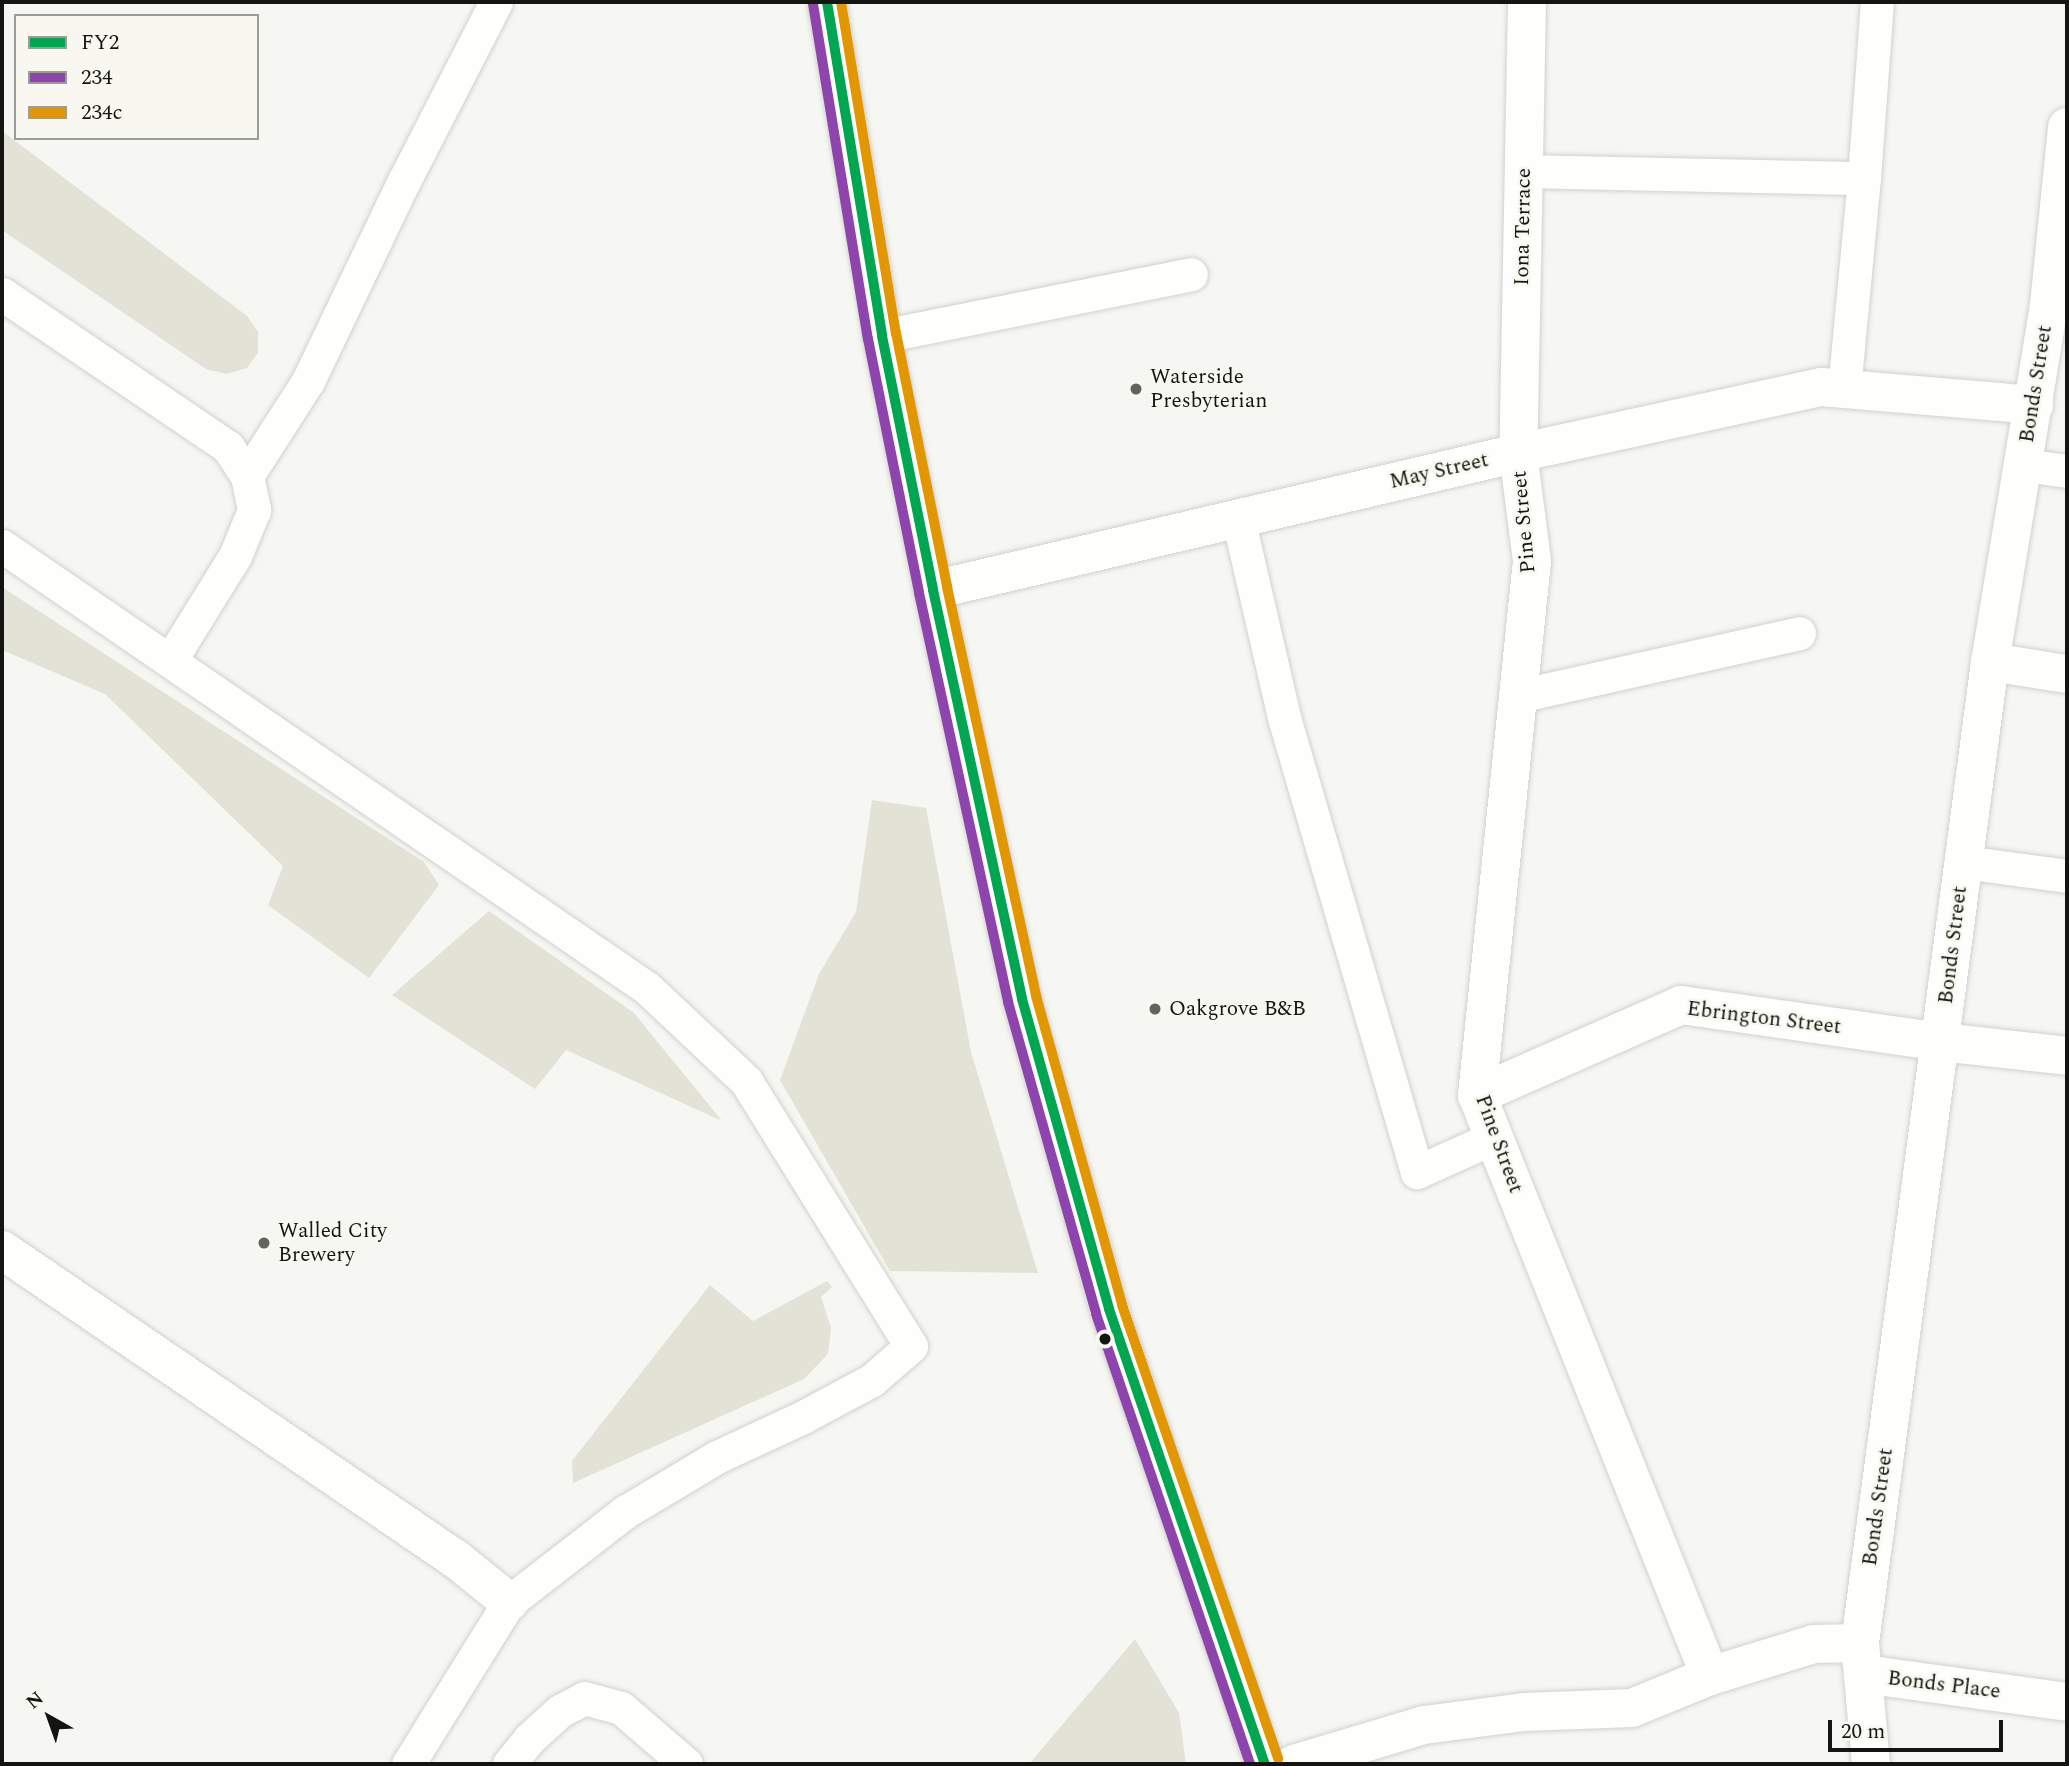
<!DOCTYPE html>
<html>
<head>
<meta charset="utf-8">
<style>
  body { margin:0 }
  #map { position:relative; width:2069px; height:1766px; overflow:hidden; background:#f6f6f2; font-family:Spectral,serif }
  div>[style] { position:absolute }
  .green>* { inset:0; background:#e2e3d6 }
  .roads { filter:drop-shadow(0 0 2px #d1d1cd) drop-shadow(0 0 2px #d1d1cd) }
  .lane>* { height:33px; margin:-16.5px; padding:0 16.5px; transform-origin:16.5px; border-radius:16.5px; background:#fefefd }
  .street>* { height:38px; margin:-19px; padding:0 19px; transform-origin:19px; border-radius:19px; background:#fefefd }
  .highway>* { height:38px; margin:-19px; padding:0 19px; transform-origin:19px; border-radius:19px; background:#fefefd }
  .bus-1>* { height:10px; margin:-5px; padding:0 5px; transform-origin:5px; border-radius:5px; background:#00a651 }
  .bus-2>* { height:10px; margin:-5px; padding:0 5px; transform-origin:5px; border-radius:5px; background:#8e44ad }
  .bus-3>* { height:10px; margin:-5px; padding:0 5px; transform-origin:5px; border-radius:5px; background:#e09702 }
  .dots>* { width:19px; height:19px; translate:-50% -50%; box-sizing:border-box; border:4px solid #f8f8f0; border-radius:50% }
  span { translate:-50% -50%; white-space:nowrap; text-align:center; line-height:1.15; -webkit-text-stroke:5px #f8f8f0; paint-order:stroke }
  .street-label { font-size:21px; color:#141411 }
  .poi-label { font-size:21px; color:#141411 }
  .left { translate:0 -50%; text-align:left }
  .frame { position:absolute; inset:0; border:4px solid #141411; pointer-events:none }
  .legend { position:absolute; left:14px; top:14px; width:245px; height:126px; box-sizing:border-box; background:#f8f8f0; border:2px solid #9d9d97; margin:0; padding:9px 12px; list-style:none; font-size:21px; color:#141411 }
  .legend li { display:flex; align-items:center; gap:14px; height:35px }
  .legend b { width:35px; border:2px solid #9d9d97 }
  .north { position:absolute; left:14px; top:1682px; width:70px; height:70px; -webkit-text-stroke:5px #f8f8f0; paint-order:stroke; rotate:320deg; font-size:19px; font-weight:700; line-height:28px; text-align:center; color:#141411 }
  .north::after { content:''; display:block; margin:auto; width:24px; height:32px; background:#141411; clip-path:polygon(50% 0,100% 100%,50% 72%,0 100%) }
  .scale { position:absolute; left:1828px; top:1720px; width:175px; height:32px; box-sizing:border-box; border:4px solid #141411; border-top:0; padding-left:9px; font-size:21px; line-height:24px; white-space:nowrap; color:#141411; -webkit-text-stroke:5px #f8f8f0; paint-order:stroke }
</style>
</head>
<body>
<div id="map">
  <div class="green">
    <i style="clip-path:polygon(2px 131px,247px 316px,258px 332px,258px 353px,247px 368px,227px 374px,206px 369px,2px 230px)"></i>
    <i style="clip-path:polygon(2px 587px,424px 862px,439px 885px,369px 978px,268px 905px,283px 866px,105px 694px,2px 650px)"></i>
    <i style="clip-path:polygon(872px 800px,926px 808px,971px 1052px,1038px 1273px,890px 1271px,780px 1080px,819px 974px,856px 912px)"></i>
    <i style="clip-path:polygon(489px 911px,634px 1013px,722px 1121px,566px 1050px,535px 1089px,392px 995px)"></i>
    <i style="clip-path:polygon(827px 1281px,832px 1287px,821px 1297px,831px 1328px,828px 1354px,804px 1379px,573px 1483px,572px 1461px,710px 1285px,753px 1321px)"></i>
    <i style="clip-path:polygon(1135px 1639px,1179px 1713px,1186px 1764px,1029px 1764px)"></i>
  </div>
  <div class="roads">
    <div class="lane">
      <i style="left:1524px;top:171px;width:340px;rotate:1.2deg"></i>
      <i style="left:1864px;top:178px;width:212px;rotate:95.4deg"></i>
      <i style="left:1864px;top:178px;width:176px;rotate:-85.8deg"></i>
      <i style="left:2px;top:294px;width:273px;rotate:34.1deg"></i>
      <i style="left:228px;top:447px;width:35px;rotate:57deg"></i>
      <i style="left:247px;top:476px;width:35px;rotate:78deg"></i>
      <i style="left:254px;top:510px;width:50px;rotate:112.4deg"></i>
      <i style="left:235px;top:556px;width:123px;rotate:121.8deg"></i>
      <i style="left:882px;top:336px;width:315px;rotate:-11.3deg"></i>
      <i style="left:2024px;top:465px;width:43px;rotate:7.9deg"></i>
      <i style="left:247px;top:476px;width:113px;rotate:-57.3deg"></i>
      <i style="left:308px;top:381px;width:222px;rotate:-64.4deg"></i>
      <i style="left:404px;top:181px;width:201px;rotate:-62.8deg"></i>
      <i style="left:1238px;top:518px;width:208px;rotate:77deg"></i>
      <i style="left:1285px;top:721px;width:470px;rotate:73.7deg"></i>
      <i style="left:1417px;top:1172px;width:85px;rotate:-24.2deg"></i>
      <i style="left:2px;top:546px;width:782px;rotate:34.42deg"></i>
      <i style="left:647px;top:988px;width:136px;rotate:43.2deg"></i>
      <i style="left:746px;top:1081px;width:312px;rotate:58.1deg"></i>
      <i style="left:911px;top:1346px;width:52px;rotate:138.9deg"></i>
      <i style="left:872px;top:1380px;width:81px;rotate:151.8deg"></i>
      <i style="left:801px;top:1418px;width:93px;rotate:155.1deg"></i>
      <i style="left:717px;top:1457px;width:107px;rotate:149.1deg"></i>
      <i style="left:625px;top:1512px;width:147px;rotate:142.2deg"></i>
      <i style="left:509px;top:1602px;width:191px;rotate:121.9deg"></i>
      <i style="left:1518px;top:696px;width:288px;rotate:-12.6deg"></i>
      <i style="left:1964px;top:862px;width:104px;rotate:7.7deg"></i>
      <i style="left:509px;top:1764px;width:32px;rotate:-51deg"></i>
      <i style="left:529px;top:1739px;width:42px;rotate:-42.1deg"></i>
      <i style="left:560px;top:1711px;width:27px;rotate:-28deg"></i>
      <i style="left:584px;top:1698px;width:38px;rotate:15deg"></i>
      <i style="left:621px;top:1708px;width:86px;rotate:40.7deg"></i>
    </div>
    <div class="street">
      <i style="left:1527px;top:2px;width:451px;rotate:91.1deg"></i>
      <i style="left:1518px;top:453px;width:109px;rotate:82.6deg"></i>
      <i style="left:1532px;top:561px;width:537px;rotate:95.88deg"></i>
      <i style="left:1477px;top:1095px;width:626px;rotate:68.15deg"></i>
      <i style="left:933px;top:590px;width:601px;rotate:-13.18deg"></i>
      <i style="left:1518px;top:453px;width:310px;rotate:-12.3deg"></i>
      <i style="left:1821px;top:387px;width:214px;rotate:4.8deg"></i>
      <i style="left:1990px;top:662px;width:78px;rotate:8.9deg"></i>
      <i style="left:1477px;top:1095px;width:223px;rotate:-23.8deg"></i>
      <i style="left:1681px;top:1005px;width:263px;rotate:8.1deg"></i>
      <i style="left:1941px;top:1042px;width:127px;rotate:6.3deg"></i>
      <i style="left:2px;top:1250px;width:551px;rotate:34.27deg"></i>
      <i style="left:457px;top:1560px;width:67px;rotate:38.9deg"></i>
      <i style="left:1863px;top:1674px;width:206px;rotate:7.8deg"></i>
      <i style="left:1294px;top:1764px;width:136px;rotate:-16.7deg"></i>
      <i style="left:1424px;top:1725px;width:101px;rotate:-7.4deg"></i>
      <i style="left:1524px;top:1712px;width:108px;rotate:-2.1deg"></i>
      <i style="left:1632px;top:1708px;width:84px;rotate:-22.3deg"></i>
      <i style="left:1710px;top:1676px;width:109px;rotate:-17.1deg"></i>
      <i style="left:1814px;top:1644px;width:46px;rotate:-1.2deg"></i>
      <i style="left:1871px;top:1764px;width:121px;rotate:-95.2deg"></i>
      <i style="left:1860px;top:1643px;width:990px;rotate:-82.45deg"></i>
      <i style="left:1990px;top:662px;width:362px;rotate:-80.6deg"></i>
      <i style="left:2049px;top:305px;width:179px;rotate:-84.2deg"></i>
    </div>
    <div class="highway">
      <i style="left:827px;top:2px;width:338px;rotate:80.6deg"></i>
      <i style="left:882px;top:336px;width:259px;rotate:78.6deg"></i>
      <i style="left:933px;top:590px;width:419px;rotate:77.7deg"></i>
      <i style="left:1022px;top:999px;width:322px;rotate:74.3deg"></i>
      <i style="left:1109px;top:1309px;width:481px;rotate:71.1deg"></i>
    </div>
  </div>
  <div class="bus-1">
    <i style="left:827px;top:2px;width:338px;rotate:80.6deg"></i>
    <i style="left:882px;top:336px;width:259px;rotate:78.6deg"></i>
    <i style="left:933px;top:590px;width:419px;rotate:77.7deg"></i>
    <i style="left:1022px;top:999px;width:322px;rotate:74.3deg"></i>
    <i style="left:1109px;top:1309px;width:481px;rotate:71.1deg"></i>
  </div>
  <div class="bus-2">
    <i style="left:813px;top:4px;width:339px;rotate:80.7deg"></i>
    <i style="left:868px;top:339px;width:259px;rotate:78.6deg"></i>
    <i style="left:919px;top:593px;width:419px;rotate:77.7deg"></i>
    <i style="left:1008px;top:1002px;width:324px;rotate:74.2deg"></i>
    <i style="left:1096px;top:1314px;width:476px;rotate:71.1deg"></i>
  </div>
  <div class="bus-3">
    <i style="left:841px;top:2px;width:336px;rotate:80.6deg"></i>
    <i style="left:896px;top:333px;width:259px;rotate:78.6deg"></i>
    <i style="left:947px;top:587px;width:419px;rotate:77.7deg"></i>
    <i style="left:1036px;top:996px;width:321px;rotate:74.4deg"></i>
    <i style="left:1122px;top:1305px;width:480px;rotate:71deg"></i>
  </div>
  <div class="dots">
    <i style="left:1136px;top:389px;background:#636360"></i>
    <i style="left:1155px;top:1009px;background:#636360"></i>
    <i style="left:264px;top:1243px;background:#636360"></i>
    <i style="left:1105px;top:1339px;background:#141411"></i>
  </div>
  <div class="street-label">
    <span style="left:1523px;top:227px;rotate:-89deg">Iona Terrace</span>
    <span style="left:2036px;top:384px;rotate:-81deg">Bonds Street</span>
    <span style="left:1439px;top:471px;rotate:-13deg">May Street</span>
    <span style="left:1524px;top:522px;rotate:-95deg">Pine Street</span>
    <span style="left:1953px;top:945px;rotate:-83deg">Bonds Street</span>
    <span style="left:1764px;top:1018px;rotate:7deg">Ebrington Street</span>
    <span style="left:1499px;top:1144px;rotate:70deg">Pine Street</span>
    <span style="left:1878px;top:1507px;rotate:-82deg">Bonds Street</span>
    <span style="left:1944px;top:1685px;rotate:7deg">Bonds Place</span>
  </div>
  <div class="poi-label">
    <span class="left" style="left:1150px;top:389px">Waterside<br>Presbyterian</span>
    <span class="left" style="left:1169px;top:1009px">Oakgrove B&amp;B</span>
    <span class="left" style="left:278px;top:1243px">Walled City<br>Brewery</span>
  </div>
  <div class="frame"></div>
  <ul class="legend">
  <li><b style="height:9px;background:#00a651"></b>FY2</li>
  <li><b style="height:9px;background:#8e44ad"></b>234</li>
  <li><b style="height:9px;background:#e09702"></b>234c</li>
  </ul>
  <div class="north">N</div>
  <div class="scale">20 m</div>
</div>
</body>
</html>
